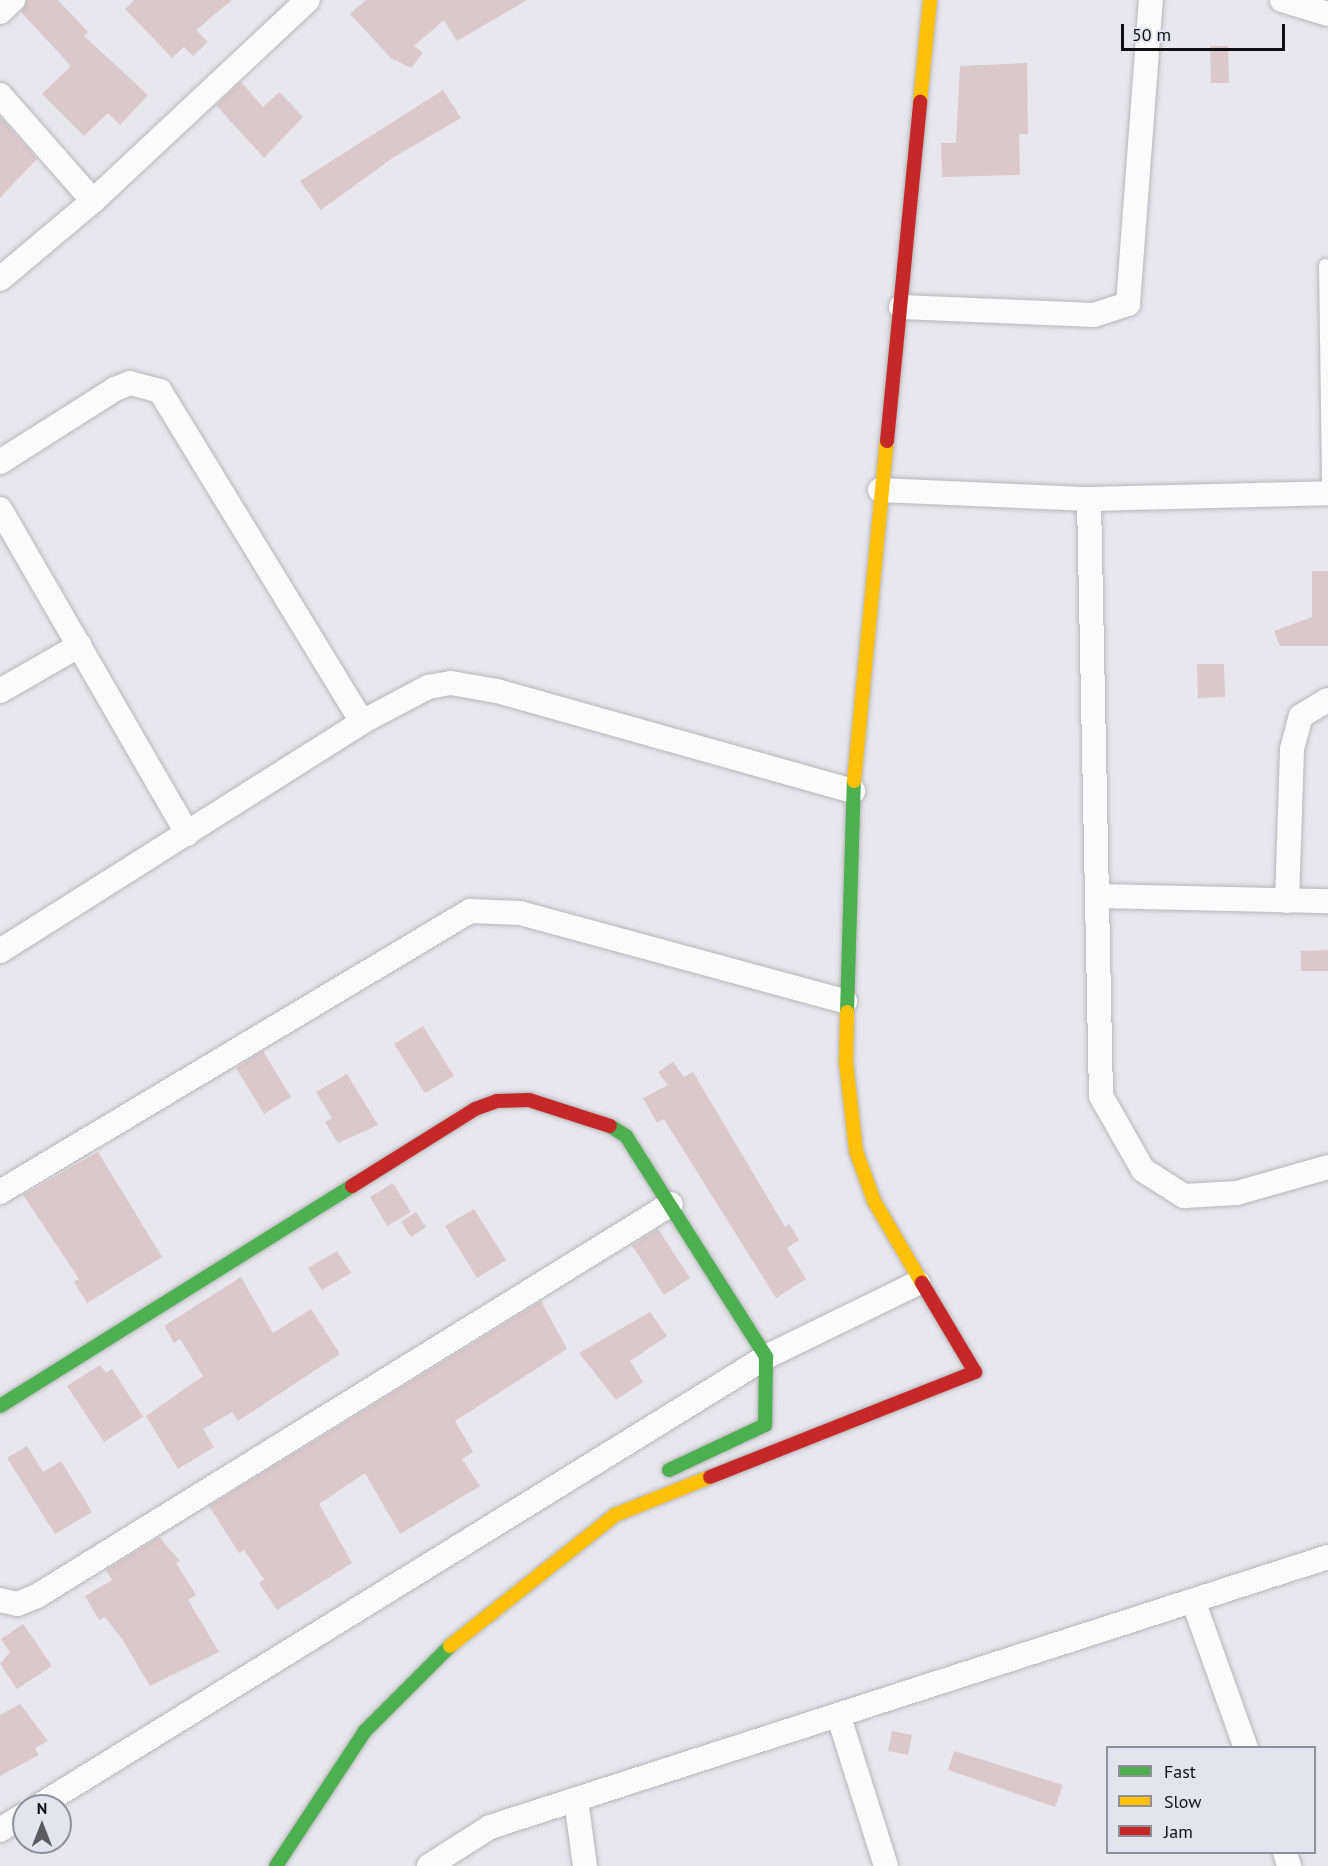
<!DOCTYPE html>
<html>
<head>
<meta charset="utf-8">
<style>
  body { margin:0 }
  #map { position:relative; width:1328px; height:1866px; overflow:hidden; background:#e7e7ed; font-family:"PT Sans",sans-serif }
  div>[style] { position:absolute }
  .building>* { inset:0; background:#dbc8ca }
  .roads { filter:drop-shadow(0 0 2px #b6b6ba) drop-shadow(0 0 2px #b6b6ba) }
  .lane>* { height:12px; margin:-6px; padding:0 6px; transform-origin:6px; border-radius:6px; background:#fbfbfc }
  .street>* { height:24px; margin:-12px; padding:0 12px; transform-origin:12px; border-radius:12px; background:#fbfbfc }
  .fast>* { height:14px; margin:-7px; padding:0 7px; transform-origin:7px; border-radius:7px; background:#4caf50 }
  .slow>* { height:14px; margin:-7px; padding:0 7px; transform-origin:7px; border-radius:7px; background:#ffc107 }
  .jam>* { height:14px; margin:-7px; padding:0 7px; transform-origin:7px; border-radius:7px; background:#c62828 }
  span { translate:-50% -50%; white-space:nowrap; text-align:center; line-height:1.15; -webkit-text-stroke:4.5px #e4e4f0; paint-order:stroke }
  .legend { position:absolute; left:1106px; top:1746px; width:210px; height:108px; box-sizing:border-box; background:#e4e4f0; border:2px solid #8f8f98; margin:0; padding:8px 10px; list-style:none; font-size:18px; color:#101014 }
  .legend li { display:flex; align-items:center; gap:12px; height:30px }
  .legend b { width:30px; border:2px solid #8f8f98 }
  .north { position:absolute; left:12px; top:1794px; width:60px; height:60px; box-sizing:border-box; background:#e4e4f0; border:2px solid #8f8f98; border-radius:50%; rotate:0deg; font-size:16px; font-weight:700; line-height:24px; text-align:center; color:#101014 }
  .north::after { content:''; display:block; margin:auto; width:21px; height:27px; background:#5b5b60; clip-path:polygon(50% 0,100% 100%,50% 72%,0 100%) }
  .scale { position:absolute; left:1121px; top:24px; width:164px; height:27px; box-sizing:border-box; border:3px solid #101014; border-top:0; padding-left:8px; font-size:18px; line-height:21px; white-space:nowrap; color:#101014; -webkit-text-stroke:4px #e4e4f0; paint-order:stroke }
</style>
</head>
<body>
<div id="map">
  <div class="building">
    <i style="clip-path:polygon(27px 0,58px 0,88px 32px,84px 36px,148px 95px,120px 125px,108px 113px,84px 136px,42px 94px,71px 66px,21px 12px)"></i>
    <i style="clip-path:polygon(134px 0,232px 0,196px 30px,208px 42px,193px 56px,184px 47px,172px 58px,125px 9px)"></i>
    <i style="clip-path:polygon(366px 0,527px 0,457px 41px,444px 20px,414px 46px,423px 53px,411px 68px,391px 58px,350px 14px)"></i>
    <i style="clip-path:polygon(1210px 46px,1228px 46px,1229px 83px,1211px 83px)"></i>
    <i style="clip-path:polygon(1027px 63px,1028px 134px,1019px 134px,1020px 175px,942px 177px,941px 143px,956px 143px,960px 66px)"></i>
    <i style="clip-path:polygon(241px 82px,263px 107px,279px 92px,303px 117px,264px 158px,216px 105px)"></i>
    <i style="clip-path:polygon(443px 90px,461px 118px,394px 157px,321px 210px,300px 181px)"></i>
    <i style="clip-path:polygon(0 117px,37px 159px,0 198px)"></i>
    <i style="clip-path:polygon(1312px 571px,1328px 571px,1328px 646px,1280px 646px,1274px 631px,1312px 617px)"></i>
    <i style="clip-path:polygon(1197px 664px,1224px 664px,1225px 697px,1198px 698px)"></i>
    <i style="clip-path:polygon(1328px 950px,1328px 971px,1301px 971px,1301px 951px)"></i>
    <i style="clip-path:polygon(423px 1026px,454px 1076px,425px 1093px,394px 1044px)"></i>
    <i style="clip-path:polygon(263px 1051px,291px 1097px,264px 1114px,236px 1068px)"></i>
    <i style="clip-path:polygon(673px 1062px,684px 1077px,693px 1072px,785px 1227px,789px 1224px,799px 1240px,787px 1248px,806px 1279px,776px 1298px,664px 1119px,657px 1123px,643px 1098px,668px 1085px,658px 1072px)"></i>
    <i style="clip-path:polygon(347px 1074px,378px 1125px,338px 1143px,325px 1122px,332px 1118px,316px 1092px)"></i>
    <i style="clip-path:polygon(98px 1152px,162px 1257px,87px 1303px,74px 1282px,79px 1279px,23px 1195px)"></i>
    <i style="clip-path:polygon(393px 1183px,411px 1212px,387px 1226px,370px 1197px)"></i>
    <i style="clip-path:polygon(474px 1209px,506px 1260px,477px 1278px,445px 1226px)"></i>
    <i style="clip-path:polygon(416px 1212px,426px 1227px,411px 1237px,401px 1222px)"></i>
    <i style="clip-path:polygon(658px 1229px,690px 1278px,664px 1295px,632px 1245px)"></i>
    <i style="clip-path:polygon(337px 1251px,351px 1273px,322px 1290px,308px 1268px)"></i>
    <i style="clip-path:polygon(241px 1277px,273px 1333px,311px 1309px,340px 1354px,238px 1421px,232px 1412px,203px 1429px,214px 1447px,178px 1469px,146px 1416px,203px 1376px,180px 1339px,174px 1343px,164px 1326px)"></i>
    <i style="clip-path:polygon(541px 1301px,567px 1349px,455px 1421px,473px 1452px,462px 1459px,480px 1486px,400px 1534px,365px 1473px,319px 1504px,352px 1563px,277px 1610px,259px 1583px,264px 1579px,244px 1550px,239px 1553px,209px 1506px)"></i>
    <i style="clip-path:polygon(650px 1312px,667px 1336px,630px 1361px,643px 1382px,616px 1400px,579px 1353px)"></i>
    <i style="clip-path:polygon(100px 1365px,106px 1373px,112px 1369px,143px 1417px,104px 1442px,67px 1386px)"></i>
    <i style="clip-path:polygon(27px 1446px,43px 1472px,61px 1461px,92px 1512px,55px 1534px,7px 1458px)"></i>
    <i style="clip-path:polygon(159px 1537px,180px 1561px,176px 1563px,196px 1595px,188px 1600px,219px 1652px,150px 1686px,122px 1639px,105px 1617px,99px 1620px,85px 1596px,112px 1580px,106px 1570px)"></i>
    <i style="clip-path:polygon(23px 1624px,52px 1666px,17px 1689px,0 1664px,10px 1652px,1px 1639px)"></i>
    <i style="clip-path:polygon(20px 1704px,48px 1741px,35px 1748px,39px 1755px,0 1776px,0 1715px)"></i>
    <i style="clip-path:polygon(892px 1731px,912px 1735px,908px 1755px,888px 1751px)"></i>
    <i style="clip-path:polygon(954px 1751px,1063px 1785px,1055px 1807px,948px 1770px)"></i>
  </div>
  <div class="roads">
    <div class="lane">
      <i style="left:1325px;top:265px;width:228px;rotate:89.2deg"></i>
    </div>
    <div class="street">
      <i style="left:1282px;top:0;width:48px;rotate:16.9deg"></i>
      <i style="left:0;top:12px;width:18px;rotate:-43deg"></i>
      <i style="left:0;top:95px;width:141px;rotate:48.7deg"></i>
      <i style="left:0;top:279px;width:121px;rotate:-40deg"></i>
      <i style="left:93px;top:201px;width:294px;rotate:-43.1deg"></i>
      <i style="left:901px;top:307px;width:193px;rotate:2.4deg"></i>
      <i style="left:1094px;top:315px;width:36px;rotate:-18deg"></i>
      <i style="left:1128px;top:304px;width:305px;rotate:-85.7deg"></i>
      <i style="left:0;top:462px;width:136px;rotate:-32.4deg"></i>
      <i style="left:115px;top:389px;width:16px;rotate:-22deg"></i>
      <i style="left:130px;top:383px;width:31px;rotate:15deg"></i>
      <i style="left:160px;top:391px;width:388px;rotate:58.6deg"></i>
      <i style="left:880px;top:490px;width:209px;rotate:2.5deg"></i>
      <i style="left:1089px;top:499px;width:239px;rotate:-1.4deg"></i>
      <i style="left:1089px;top:499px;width:597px;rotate:88.85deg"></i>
      <i style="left:1101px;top:1096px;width:85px;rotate:60.4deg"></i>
      <i style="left:1143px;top:1170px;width:49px;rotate:32.4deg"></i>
      <i style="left:1184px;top:1196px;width:53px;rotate:-3.2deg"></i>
      <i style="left:1237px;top:1193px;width:95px;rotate:-15.9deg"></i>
      <i style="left:0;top:509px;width:375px;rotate:60deg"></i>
      <i style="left:0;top:691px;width:92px;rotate:-29.9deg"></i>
      <i style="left:1099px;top:896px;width:229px;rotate:1.3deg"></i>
      <i style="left:1287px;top:901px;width:152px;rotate:-88.1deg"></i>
      <i style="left:1292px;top:749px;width:34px;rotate:-75deg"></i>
      <i style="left:1301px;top:716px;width:31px;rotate:-31deg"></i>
      <i style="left:0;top:951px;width:428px;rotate:-32.3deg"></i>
      <i style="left:362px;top:722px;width:75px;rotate:-27.9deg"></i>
      <i style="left:428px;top:687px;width:23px;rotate:-10deg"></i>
      <i style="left:451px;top:683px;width:47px;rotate:9.9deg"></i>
      <i style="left:497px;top:691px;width:370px;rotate:15.7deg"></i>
      <i style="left:0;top:1192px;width:548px;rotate:-30.87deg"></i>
      <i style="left:470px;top:911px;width:50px;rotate:2.3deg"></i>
      <i style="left:520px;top:913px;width:337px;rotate:15.2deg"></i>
      <i style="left:0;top:1600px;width:17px;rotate:13deg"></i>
      <i style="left:17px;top:1604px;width:22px;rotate:-22deg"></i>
      <i style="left:37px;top:1596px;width:745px;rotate:-31.73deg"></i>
      <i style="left:1194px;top:1603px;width:154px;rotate:70.3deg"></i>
      <i style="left:839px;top:1717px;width:156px;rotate:72.5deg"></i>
      <i style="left:576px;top:1800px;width:67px;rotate:82.2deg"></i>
      <i style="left:39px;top:1806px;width:854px;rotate:-31.7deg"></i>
      <i style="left:766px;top:1357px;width:169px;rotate:-26deg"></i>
      <i style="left:0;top:1830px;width:28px;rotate:-32deg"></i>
      <i style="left:1285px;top:1852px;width:15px;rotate:74deg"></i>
      <i style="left:429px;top:1866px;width:72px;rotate:-32.6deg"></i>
      <i style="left:490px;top:1827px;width:880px;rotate:-17.86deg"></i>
    </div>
    <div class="fast">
      <i style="left:847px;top:1012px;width:231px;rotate:-88.3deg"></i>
      <i style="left:610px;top:1126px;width:19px;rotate:32deg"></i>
      <i style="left:626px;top:1136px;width:262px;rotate:57.6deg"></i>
      <i style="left:766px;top:1357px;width:68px;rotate:90.8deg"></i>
      <i style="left:765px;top:1425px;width:106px;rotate:154.9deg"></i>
      <i style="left:0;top:1406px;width:415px;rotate:-32deg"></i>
      <i style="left:276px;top:1866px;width:162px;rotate:-56.6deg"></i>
      <i style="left:365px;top:1731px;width:120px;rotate:-45deg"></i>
    </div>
    <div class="slow">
      <i style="left:920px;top:102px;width:102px;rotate:-84.4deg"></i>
      <i style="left:854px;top:781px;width:342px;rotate:-84.5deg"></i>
      <i style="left:847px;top:1012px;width:51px;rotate:91.1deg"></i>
      <i style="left:846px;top:1063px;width:89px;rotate:83.5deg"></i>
      <i style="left:856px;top:1151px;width:53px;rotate:70.2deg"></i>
      <i style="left:874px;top:1201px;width:95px;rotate:59.7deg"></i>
      <i style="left:450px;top:1646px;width:211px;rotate:-38.4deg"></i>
      <i style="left:615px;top:1515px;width:102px;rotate:-21.8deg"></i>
    </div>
    <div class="jam">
      <i style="left:887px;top:441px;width:341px;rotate:-84.4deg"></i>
      <i style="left:352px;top:1186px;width:145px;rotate:-32deg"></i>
      <i style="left:475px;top:1109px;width:23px;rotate:-20deg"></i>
      <i style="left:497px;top:1101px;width:32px;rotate:-2deg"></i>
      <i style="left:529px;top:1100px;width:85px;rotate:17.8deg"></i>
      <i style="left:710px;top:1477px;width:285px;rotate:-21.6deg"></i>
      <i style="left:975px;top:1372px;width:104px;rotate:-120.8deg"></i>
    </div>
  </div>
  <ul class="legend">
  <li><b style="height:8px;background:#4caf50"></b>Fast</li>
  <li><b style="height:8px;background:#ffc107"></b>Slow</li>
  <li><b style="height:8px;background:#c62828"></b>Jam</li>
  </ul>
  <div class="north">N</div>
  <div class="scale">50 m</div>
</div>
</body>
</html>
